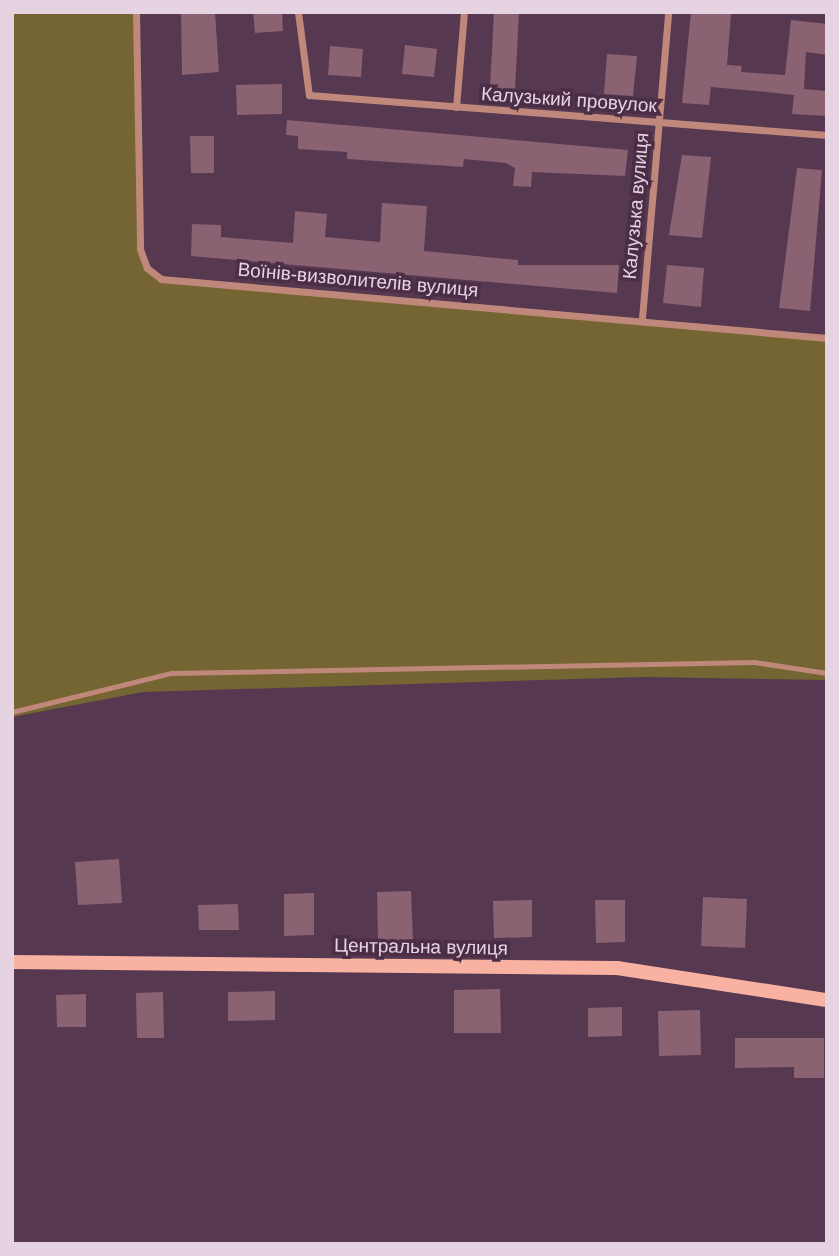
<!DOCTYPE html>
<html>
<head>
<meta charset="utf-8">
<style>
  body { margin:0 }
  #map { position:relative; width:839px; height:1256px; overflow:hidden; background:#563851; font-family:Arial,sans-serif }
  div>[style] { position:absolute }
  .green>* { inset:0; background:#746532 }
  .building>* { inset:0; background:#8a6272 }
  .lane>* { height:5px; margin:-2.5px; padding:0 2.5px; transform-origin:2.5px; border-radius:2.5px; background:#bf887b }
  .street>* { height:7px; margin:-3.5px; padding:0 3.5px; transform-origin:3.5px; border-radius:3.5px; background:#bf887b }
  .secondary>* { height:14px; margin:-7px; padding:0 7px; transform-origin:7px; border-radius:7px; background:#f9b2a2 }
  span { translate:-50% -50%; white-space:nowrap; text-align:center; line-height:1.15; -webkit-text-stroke:7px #4b2e46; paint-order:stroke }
  .street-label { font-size:19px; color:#e6d3e2 }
  .frame { position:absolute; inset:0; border:14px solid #e6d3e2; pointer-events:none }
</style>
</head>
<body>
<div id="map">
  <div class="green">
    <i style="clip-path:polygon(12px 12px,136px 12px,140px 249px,147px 268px,161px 279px,827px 338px,827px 680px,644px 677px,143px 692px,12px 717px)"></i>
  </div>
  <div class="building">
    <i style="clip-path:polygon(181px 12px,215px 12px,219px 72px,182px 75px)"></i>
    <i style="clip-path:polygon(253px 12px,282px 12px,283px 31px,255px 33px)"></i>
    <i style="clip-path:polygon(494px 12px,519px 12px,515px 90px,490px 88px)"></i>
    <i style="clip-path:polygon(691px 12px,731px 14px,727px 65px,742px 66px,741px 72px,785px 75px,791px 20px,827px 24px,827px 55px,806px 52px,804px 89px,827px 91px,827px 116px,792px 114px,794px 95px,767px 92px,711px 87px,709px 105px,682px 103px)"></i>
    <i style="clip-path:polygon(405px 45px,437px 49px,434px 77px,402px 74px)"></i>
    <i style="clip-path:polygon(330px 46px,363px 49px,361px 77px,328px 75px)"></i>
    <i style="clip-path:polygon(607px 54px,637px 56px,633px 96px,604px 94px)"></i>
    <i style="clip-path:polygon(282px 84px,282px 114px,237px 115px,236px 85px)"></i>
    <i style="clip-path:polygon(287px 120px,628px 150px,625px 176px,532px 172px,531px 187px,513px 186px,515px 168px,506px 163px,464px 159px,463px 167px,347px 159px,347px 152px,298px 149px,298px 136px,286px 135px)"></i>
    <i style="clip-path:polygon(190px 136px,214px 136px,214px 173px,191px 173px)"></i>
    <i style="clip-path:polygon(682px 155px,711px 157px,702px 238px,669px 235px)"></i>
    <i style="clip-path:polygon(797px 168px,822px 170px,810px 311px,779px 308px)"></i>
    <i style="clip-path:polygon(382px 203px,427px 206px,424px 251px,518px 260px,518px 265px,619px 265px,617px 293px,191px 256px,192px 224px,221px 225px,221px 237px,293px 243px,295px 211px,327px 214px,325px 237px,380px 242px)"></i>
    <i style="clip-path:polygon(667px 265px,704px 268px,701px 307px,663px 303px)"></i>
    <i style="clip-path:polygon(119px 859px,122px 903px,78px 905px,75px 862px)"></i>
    <i style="clip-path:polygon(411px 891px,413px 940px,378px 941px,377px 892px)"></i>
    <i style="clip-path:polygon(314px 893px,314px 935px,284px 936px,284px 894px)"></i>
    <i style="clip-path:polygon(703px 897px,747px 899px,745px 948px,701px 946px)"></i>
    <i style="clip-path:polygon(532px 900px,532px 937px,494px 938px,493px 901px)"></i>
    <i style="clip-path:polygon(595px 900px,625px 900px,625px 942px,596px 943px)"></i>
    <i style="clip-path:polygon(238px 904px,239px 930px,199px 930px,198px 905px)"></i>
    <i style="clip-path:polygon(500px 989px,501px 1033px,454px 1033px,454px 990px)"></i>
    <i style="clip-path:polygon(275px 991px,275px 1020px,228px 1021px,228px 992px)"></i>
    <i style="clip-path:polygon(163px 992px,164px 1038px,137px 1038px,136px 993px)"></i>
    <i style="clip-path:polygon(86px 994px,86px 1027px,57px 1027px,56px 995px)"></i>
    <i style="clip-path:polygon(622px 1007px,622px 1036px,588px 1037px,588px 1008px)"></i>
    <i style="clip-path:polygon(700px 1010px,701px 1055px,659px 1056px,658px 1011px)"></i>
    <i style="clip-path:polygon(735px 1038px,824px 1038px,824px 1078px,794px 1078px,794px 1067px,735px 1068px)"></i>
  </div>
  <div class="lane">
    <i style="left:12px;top:712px;width:164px;rotate:-13.8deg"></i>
    <i style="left:171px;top:673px;width:583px;rotate:-1.08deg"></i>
    <i style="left:754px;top:662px;width:74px;rotate:8.6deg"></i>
  </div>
  <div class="street">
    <i style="left:136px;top:12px;width:237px;rotate:89deg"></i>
    <i style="left:140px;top:249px;width:20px;rotate:70deg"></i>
    <i style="left:147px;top:268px;width:18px;rotate:38deg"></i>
    <i style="left:161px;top:279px;width:669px;rotate:5.06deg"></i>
    <i style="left:298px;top:12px;width:84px;rotate:82.5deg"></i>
    <i style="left:309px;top:95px;width:520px;rotate:4.42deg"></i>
    <i style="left:456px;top:107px;width:95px;rotate:-85.2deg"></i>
    <i style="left:642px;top:318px;width:307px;rotate:-85.1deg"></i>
  </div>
  <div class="secondary">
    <i style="left:12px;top:962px;width:605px;rotate:0.57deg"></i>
    <i style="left:617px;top:968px;width:212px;rotate:8.7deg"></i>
  </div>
  <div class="street-label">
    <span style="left:569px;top:100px;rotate:4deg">Калузький провулок</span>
    <span style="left:636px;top:206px;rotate:-85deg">Калузька вулиця</span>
    <span style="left:358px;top:280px;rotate:5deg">Воїнів-визволителів вулиця</span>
    <span style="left:421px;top:947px;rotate:1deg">Центральна вулиця</span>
  </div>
  <div class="frame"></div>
</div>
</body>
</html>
